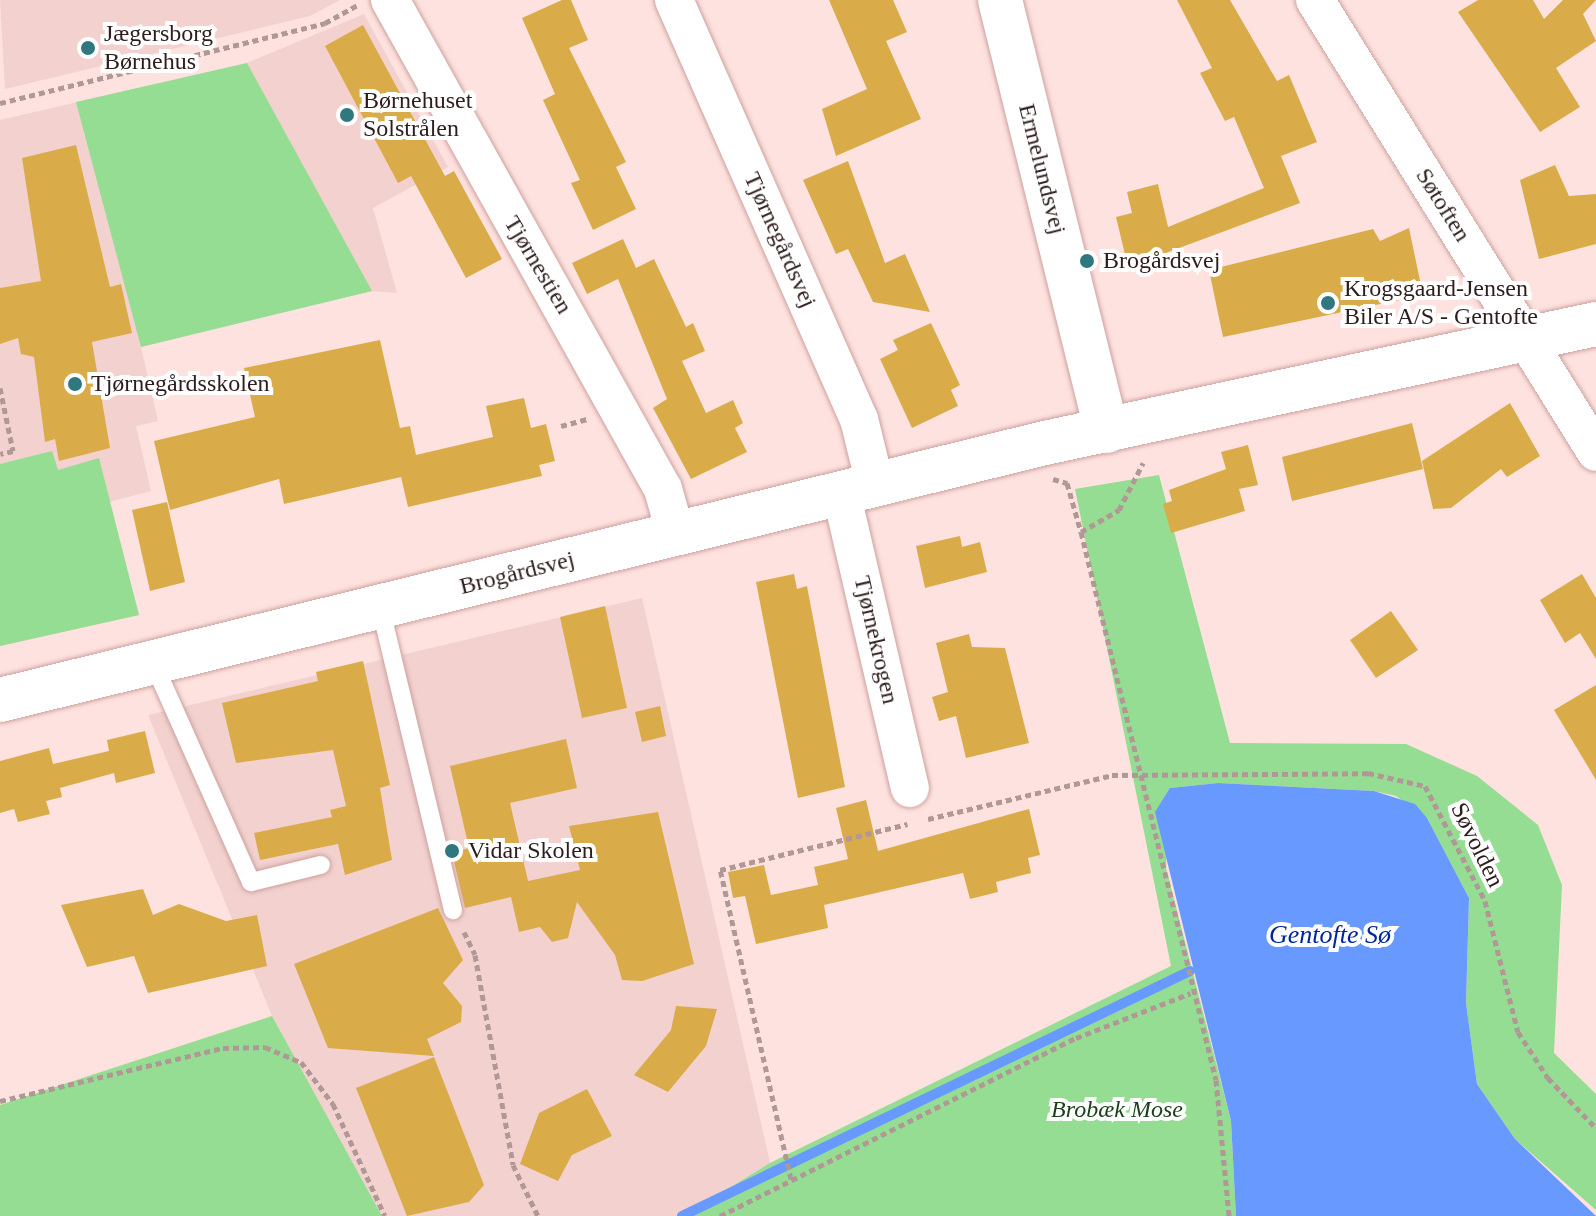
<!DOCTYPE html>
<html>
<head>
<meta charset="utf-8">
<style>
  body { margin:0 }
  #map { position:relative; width:1596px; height:1216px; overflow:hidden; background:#fee2df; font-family:Georgia,serif }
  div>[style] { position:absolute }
  .built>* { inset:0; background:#f2d1cf }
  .green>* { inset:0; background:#95dd92 }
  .water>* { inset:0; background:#6899fe }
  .stream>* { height:10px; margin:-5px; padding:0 5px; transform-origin:5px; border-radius:5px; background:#6899fe }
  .building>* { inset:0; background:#daac49 }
  .path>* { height:5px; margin-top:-2.5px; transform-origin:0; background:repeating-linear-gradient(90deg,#b09896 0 6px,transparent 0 10px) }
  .roads { filter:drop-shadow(0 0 2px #cda19e) drop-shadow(0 0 2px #cda19e) }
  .lane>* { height:18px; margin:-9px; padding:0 9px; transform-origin:9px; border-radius:9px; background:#fff }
  .street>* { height:38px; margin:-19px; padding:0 19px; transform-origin:19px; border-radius:19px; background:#fff }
  .secondary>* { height:44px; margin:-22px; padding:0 22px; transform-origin:22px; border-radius:22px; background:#fff }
  .dots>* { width:22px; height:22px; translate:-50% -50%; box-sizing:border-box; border:4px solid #fff; border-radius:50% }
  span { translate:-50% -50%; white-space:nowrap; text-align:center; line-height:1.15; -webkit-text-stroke:8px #fff; paint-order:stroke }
  .poi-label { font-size:24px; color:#2e1d1c }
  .left { translate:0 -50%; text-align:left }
  .street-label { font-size:24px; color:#2e1d1c }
  .park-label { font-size:24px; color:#1a3f1a; font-style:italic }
  .water-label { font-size:26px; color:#00269a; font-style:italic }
</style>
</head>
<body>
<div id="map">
  <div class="built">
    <i style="clip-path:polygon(0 0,340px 0,310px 16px,5px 89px)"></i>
    <i style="clip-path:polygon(364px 14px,448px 167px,373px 208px,397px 293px,372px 291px,141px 347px,158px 421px,136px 426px,151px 491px,109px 502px,139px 615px,0 646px,0 120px,247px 63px)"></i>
    <i style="clip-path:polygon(642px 598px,770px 1163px,683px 1216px,382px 1216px,272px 1016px,148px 715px)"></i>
  </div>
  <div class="green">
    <i style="clip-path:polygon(247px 63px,372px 291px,141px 347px,76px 102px)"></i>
    <i style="clip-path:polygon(52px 451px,58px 470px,99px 458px,139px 615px,0 646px,0 464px)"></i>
    <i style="clip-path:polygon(1159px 475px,1230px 743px,1406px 744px,1477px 776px,1538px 825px,1562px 885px,1554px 1053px,1596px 1094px,1596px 1210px,1515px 1139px,1477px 1084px,1466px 1003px,1469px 898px,1427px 818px,1396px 796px,1374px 791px,1218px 783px,1170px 788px,1166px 868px,1231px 1121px,1236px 1216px,683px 1216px,770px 1163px,1171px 966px,1075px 489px)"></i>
    <i style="clip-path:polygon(272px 1016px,382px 1216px,0 1216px,0 1105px)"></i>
  </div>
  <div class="water">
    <i style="clip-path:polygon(1218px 783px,1374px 791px,1415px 804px,1427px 818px,1469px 898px,1466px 1003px,1477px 1084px,1515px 1139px,1596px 1216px,1236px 1216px,1231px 1121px,1155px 812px,1170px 788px)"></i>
  </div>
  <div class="stream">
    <i style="left:682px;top:1216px;width:564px;rotate:-25.75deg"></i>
  </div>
  <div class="building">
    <i style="clip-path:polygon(562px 0,571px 0,588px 40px,569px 48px,626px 162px,616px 167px,636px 209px,593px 230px,571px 183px,580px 180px,543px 100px,555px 94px,522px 18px)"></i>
    <i style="clip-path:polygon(829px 0,893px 0,907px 32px,886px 41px,921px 119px,836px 156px,822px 109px,867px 89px)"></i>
    <i style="clip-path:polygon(1177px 0,1230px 0,1277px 81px,1289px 75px,1317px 142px,1281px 156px,1300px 203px,1128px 267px,1116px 217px,1132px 213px,1127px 192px,1158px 184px,1168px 227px,1264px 188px,1234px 117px,1225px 121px,1200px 73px,1212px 68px)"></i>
    <i style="clip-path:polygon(1478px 0,1533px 0,1544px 19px,1563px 0,1596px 0,1583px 14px,1596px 41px,1556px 68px,1580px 107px,1540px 132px,1458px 12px)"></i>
    <i style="clip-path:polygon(363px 25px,445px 176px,454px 171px,502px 259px,466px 278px,411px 176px,398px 183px,325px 46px)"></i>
    <i style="clip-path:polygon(76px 145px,110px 287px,121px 284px,132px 333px,92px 342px,110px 448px,59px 461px,55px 439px,45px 442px,34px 357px,21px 354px,18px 338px,0 344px,0 288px,41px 281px,22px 158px)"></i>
    <i style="clip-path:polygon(848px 161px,885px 263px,905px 254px,930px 312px,873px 302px,848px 249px,836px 254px,803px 180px)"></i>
    <i style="clip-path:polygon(1555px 165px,1569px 196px,1596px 194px,1596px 244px,1539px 259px,1520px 180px)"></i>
    <i style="clip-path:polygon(1409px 228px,1423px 295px,1223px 337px,1209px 270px,1373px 229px,1380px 241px)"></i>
    <i style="clip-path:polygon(623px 239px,636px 268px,654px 259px,686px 327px,693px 323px,705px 351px,682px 361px,706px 413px,733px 400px,743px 423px,735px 428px,747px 452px,691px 479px,653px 408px,667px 399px,618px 279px,587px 294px,572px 263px)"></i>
    <i style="clip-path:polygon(931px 323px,960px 385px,951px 390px,958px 406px,912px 428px,880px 359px,898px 350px,893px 340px)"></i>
    <i style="clip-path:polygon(380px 340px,400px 428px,410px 426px,416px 455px,493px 437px,486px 406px,524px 398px,531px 428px,546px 424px,555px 461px,539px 465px,542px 476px,408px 507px,401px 477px,284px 504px,279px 479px,170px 510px,154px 441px,255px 417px,244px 368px)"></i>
    <i style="clip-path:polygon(1510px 403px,1540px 456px,1507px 477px,1501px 469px,1451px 508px,1433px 509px,1422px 461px)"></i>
    <i style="clip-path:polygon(1412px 423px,1423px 469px,1292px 501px,1282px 457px)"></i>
    <i style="clip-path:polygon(1248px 445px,1258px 485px,1239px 489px,1245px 511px,1171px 533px,1163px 504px,1172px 501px,1169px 490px,1226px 469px,1221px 452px)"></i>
    <i style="clip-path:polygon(167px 502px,185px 582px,150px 591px,132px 510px)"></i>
    <i style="clip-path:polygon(960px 536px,962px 547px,980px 542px,987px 572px,925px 588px,916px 546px)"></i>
    <i style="clip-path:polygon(794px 574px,797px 589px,807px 586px,845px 787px,798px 798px,756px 582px)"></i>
    <i style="clip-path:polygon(1582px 574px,1596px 598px,1596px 659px,1580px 633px,1565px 643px,1540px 600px)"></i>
    <i style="clip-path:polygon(605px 606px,627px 708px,582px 718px,560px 617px)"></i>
    <i style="clip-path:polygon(1391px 611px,1418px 650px,1376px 678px,1350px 640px)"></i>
    <i style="clip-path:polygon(969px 634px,972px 647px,1005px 648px,1029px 743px,966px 758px,956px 716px,939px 721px,932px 697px,948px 692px,936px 643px)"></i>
    <i style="clip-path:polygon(363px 661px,390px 785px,380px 788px,392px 860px,345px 875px,338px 844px,260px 860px,254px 833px,332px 817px,330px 810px,346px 806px,333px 750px,236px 763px,222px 703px,318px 681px,316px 672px)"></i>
    <i style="clip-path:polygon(1596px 685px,1596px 780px,1554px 710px)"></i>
    <i style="clip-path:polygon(660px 706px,666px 736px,642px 742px,635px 712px)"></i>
    <i style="clip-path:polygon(145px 731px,155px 773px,116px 783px,114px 773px,60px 788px,62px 797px,46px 801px,50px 814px,18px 822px,14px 809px,0 813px,0 761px,49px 748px,53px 764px,109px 751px,107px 740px)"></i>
    <i style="clip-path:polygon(566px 739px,577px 788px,510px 803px,528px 881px,580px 870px,569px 826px,658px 812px,694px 964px,642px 981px,622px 980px,615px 955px,577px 902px,568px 938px,552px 942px,540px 927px,519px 932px,511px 897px,465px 908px,452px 853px,469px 848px,450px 766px)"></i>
    <i style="clip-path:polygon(866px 800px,878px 851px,1029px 809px,1040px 855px,1028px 858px,1031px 873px,996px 882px,998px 892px,970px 899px,963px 873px,824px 905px,828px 928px,756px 944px,745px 896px,733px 898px,728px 872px,764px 865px,771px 895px,818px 885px,814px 867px,848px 859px,836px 808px)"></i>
    <i style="clip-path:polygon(143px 889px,153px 915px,179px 904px,226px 921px,257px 915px,267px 966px,148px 993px,134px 956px,87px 967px,61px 905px)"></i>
    <i style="clip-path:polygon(438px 908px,463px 960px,443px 983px,462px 1006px,461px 1022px,427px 1039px,434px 1056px,328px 1048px,294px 964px)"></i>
    <i style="clip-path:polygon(676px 1006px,717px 1009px,706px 1046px,668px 1092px,634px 1075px,671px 1030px)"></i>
    <i style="clip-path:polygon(434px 1057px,484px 1185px,469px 1202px,407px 1216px,356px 1088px)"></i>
    <i style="clip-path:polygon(587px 1089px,612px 1136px,572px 1155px,558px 1181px,520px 1164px,539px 1113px)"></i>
  </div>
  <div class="path">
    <i style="left:0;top:103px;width:335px;rotate:-13.8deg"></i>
    <i style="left:325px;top:23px;width:39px;rotate:-29deg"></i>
    <i style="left:0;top:388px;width:64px;rotate:78.3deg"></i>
    <i style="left:13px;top:451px;width:13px;rotate:167deg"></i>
    <i style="left:561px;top:426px;width:27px;rotate:-15deg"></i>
    <i style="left:1053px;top:479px;width:15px;rotate:16deg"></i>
    <i style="left:1067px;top:483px;width:51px;rotate:74.1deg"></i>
    <i style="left:1081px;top:532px;width:564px;rotate:76.16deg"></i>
    <i style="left:1216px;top:1080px;width:137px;rotate:84.5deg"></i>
    <i style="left:1081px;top:532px;width:44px;rotate:-30.1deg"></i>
    <i style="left:1119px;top:510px;width:53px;rotate:-62.9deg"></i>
    <i style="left:928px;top:819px;width:189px;rotate:-13.4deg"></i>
    <i style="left:1112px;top:775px;width:256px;rotate:-0.4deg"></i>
    <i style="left:1368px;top:773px;width:58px;rotate:12.8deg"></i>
    <i style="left:1425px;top:786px;width:130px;rotate:62.4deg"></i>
    <i style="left:1485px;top:901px;width:135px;rotate:75.9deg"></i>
    <i style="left:1518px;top:1032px;width:55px;rotate:56.9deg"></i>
    <i style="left:1548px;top:1078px;width:69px;rotate:46.2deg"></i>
    <i style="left:464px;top:932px;width:25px;rotate:64deg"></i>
    <i style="left:475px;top:955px;width:213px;rotate:79.7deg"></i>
    <i style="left:513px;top:1165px;width:57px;rotate:63.9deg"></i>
    <i style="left:0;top:1101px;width:229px;rotate:-13.4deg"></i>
    <i style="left:223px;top:1048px;width:42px;rotate:-1.4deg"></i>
    <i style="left:265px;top:1047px;width:39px;rotate:23deg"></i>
    <i style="left:301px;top:1062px;width:53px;rotate:52.7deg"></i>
    <i style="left:333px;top:1104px;width:123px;rotate:65.1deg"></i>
    <i style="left:791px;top:1179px;width:317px;rotate:-102.9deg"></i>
    <i style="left:720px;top:870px;width:193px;rotate:-13.8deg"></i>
    <i style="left:720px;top:1216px;width:398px;rotate:-26.6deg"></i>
    <i style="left:1076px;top:1038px;width:123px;rotate:-21.4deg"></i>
  </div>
  <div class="roads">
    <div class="lane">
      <i style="left:380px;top:606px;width:313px;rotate:76.5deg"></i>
      <i style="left:153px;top:662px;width:241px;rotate:66deg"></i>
      <i style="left:251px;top:882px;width:72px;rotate:-13.7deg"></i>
    </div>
    <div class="street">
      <i style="left:390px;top:0;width:560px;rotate:60.83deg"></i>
      <i style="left:663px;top:489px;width:48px;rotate:74.2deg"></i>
      <i style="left:674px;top:0;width:458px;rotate:66.2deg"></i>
      <i style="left:859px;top:419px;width:67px;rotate:76.2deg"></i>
      <i style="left:1315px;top:0;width:532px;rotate:58.13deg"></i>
      <i style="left:841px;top:492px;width:304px;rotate:76.9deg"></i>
    </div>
    <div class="secondary">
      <i style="left:1000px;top:0;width:444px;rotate:76.1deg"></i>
      <i style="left:0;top:700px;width:1076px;rotate:-13.82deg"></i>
      <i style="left:1045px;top:443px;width:564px;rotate:-12.19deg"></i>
    </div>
  </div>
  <div class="dots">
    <i style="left:88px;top:48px;background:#30787f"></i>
    <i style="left:347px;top:115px;background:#30787f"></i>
    <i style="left:1087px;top:261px;background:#30787f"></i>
    <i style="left:1328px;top:303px;background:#30787f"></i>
    <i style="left:75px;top:384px;background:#30787f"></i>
    <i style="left:452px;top:851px;background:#30787f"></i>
  </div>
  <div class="poi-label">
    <span class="left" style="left:104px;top:48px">Jægersborg<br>Børnehus</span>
    <span class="left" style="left:363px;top:115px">Børnehuset<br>Solstrålen</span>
    <span class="left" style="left:1103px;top:261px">Brogårdsvej</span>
    <span class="left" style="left:1344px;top:303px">Krogsgaard-Jensen<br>Biler A/S - Gentofte</span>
    <span class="left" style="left:91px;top:384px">Tjørnegårdsskolen</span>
    <span class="left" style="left:468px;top:851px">Vidar Skolen</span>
  </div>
  <div class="street-label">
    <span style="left:1042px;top:169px;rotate:76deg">Ermelundsvej</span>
    <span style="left:1443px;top:205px;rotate:58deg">Søtoften</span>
    <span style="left:780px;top:240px;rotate:66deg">Tjørnegårdsvej</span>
    <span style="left:538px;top:265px;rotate:59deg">Tjørnestien</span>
    <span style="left:517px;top:573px;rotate:-14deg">Brogårdsvej</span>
    <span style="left:876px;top:640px;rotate:77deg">Tjørnekrogen</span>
    <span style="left:1477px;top:845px;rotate:64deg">Søvolden</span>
  </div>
  <div class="park-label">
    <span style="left:1117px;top:1110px">Brobæk Mose</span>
  </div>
  <div class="water-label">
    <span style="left:1330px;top:935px">Gentofte Sø</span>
  </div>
</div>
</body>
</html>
